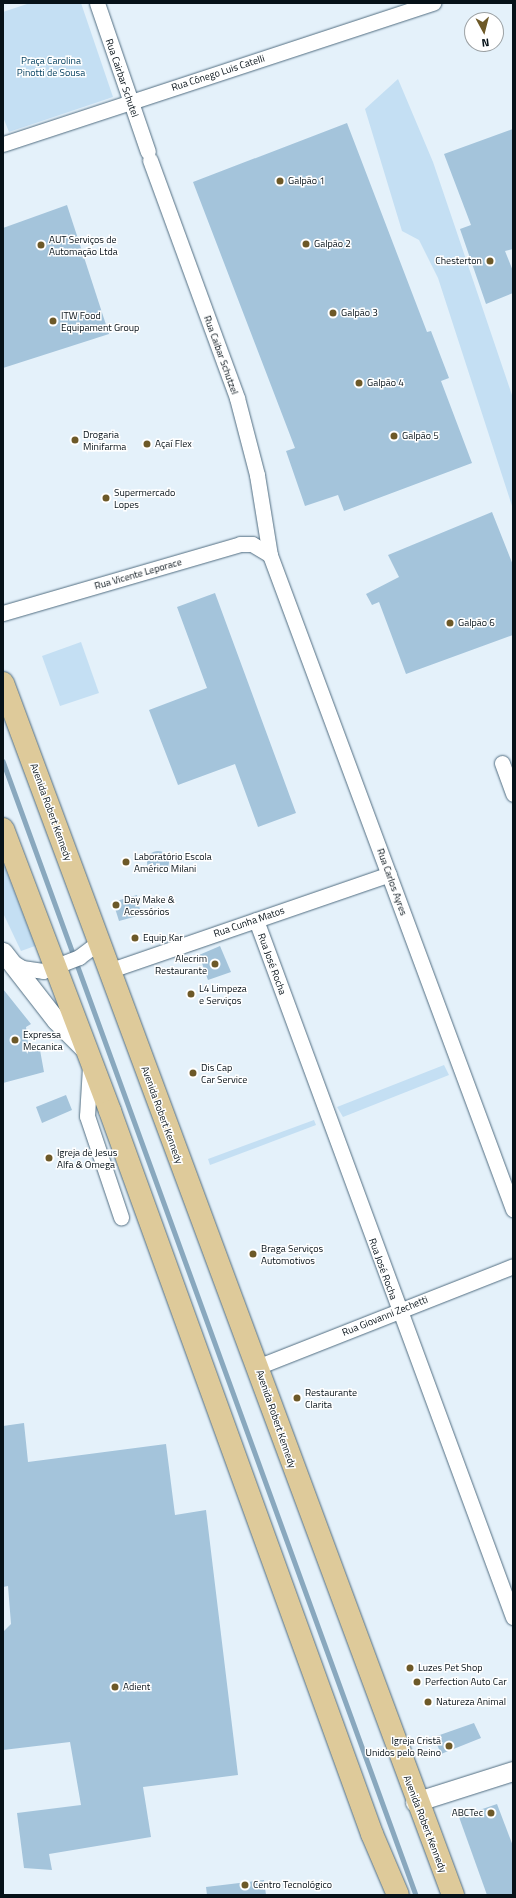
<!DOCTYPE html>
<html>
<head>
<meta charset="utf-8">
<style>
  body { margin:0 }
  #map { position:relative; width:516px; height:1898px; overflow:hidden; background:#e4f1fa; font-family:"Titillium Web",sans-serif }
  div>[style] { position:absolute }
  .green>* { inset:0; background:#c4dff3 }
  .stream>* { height:4.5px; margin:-2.25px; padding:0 2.25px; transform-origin:2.25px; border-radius:2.25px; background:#89a8be }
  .building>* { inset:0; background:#a4c4db }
  .round { border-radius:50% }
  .roads { filter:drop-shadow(0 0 1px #516d81) drop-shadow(0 0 1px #516d81) }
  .minor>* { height:15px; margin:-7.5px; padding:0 7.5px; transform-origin:7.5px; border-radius:7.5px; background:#fff }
  .tertiary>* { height:19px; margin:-9.5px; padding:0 9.5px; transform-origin:9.5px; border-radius:9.5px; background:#fff }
  .primary>* { height:22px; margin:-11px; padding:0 11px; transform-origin:11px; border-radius:11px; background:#deca9a }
  .dots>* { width:11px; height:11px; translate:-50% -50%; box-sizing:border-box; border:2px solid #fff; border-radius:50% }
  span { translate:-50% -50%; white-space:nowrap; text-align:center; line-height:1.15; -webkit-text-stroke:3px #fff; paint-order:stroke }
  .park-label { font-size:10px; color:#054160 }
  .street-label { font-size:10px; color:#061118 }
  .poi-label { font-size:10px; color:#061118 }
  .left { translate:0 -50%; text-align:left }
  .right { translate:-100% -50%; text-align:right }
  .frame { position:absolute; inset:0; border:4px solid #061118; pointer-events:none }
  .north { position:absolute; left:464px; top:12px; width:40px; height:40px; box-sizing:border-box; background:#fff; border:1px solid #9ba0a3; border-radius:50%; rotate:173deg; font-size:11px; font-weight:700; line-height:16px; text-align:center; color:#061118 }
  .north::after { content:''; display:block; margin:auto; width:14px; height:18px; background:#6d5928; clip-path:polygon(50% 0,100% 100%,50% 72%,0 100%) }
</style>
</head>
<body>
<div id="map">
  <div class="green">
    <i style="clip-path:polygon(30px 3px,81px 3px,113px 97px,9px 132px,3px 117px,3px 12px)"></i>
    <i style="clip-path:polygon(398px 79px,433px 162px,513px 398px,513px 509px,438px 278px,419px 240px,402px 231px,365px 109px)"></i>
    <i style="clip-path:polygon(81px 642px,99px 693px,60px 706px,42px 656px)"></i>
    <i style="clip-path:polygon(3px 862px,35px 946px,21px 951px,3px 913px)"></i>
    <i style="clip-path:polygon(444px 1065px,449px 1075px,343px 1117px,337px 1107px)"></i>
    <i style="clip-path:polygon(314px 1120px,316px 1125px,210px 1165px,208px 1159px)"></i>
  </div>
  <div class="stream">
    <i style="left:3px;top:761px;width:1207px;rotate:69.99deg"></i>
  </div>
  <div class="building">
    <i style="clip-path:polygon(347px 123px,427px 332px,431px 331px,449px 378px,441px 381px,472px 463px,344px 511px,338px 495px,305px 506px,286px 451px,295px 448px,193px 182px)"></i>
    <i style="clip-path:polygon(513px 129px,513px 249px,505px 251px,513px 271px,513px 293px,486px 304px,460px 229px,471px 225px,444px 154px)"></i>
    <i style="clip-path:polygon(67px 205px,109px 334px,3px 368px,3px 228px)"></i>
    <i style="clip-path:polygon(492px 512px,513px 565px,513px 635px,406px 674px,379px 602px,372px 605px,366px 594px,399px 577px,388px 555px)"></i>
    <i style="clip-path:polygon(215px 593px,296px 813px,258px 827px,235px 764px,178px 785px,149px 710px,207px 688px,177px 607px)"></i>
    <i class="round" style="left:147px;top:851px;width:22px;height:22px"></i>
    <i style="clip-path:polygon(137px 895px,141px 915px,119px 921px,113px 902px)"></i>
    <i style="clip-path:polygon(220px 946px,231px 972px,208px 980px,199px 955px)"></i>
    <i style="clip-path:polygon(3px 989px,31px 1024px,26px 1027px,29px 1052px,40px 1050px,44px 1072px,3px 1083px)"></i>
    <i style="clip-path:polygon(66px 1095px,72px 1110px,42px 1123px,36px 1107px)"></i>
    <i style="clip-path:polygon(24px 1423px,28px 1462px,166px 1444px,175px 1515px,206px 1510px,238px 1775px,143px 1787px,151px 1837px,49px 1854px,52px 1870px,24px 1868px,17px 1813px,81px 1805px,70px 1742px,3px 1750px,3px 1632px,11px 1624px,8px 1586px,3px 1587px,3px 1426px)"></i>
    <i style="clip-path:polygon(474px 1723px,481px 1738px,441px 1754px,434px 1737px)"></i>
    <i style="clip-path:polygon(497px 1804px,513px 1846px,513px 1895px,487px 1895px,459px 1817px)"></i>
    <i style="clip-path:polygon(264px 1880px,266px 1895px,207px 1895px,206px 1887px)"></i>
  </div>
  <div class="roads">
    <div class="minor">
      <i style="left:97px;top:3px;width:157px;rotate:71.1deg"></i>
      <i style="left:3px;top:144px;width:453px;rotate:-18.2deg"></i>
      <i style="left:150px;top:160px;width:253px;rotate:69.9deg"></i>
      <i style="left:237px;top:398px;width:80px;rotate:75.4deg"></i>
      <i style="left:257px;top:475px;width:81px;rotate:80.8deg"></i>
      <i style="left:270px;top:555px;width:698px;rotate:69.62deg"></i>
      <i style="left:3px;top:613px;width:247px;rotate:-16.2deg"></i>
      <i style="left:240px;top:544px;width:12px"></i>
      <i style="left:252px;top:544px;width:21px;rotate:31deg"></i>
      <i style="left:502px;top:763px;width:33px;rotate:70deg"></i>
      <i style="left:256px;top:920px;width:743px;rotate:69.76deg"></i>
      <i style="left:11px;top:961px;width:13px;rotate:32deg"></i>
      <i style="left:22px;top:968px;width:21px;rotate:8deg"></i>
      <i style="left:43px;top:971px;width:39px;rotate:-21deg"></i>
      <i style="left:79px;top:957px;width:25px;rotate:-37deg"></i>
      <i style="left:108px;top:971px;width:297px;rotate:-19deg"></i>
      <i style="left:90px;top:1067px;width:49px;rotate:93.5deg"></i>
      <i style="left:87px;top:1116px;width:107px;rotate:71.4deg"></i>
      <i style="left:257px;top:1367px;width:275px;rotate:-21.5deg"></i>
    </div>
    <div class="tertiary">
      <i style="left:3px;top:952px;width:86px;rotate:52.1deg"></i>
      <i style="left:56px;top:1020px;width:41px;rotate:45deg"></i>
      <i style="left:415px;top:1802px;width:103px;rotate:-17.6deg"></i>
    </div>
    <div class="primary">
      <i style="left:3px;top:683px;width:1293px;rotate:69.63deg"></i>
      <i style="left:3px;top:829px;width:302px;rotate:69.2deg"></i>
      <i style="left:110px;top:1111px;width:769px;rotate:70.08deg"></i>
      <i style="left:372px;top:1834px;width:66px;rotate:66.9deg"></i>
    </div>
  </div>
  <div class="dots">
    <i style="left:280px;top:181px;background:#6d5928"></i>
    <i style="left:306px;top:244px;background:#6d5928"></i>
    <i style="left:41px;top:245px;background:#6d5928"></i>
    <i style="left:490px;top:261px;background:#6d5928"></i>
    <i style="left:333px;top:313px;background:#6d5928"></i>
    <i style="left:53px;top:321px;background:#6d5928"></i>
    <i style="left:359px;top:383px;background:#6d5928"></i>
    <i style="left:394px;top:436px;background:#6d5928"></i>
    <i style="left:75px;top:440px;background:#6d5928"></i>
    <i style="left:147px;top:444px;background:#6d5928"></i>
    <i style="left:106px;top:498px;background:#6d5928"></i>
    <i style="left:450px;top:623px;background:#6d5928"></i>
    <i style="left:126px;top:862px;background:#6d5928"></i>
    <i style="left:116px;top:905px;background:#6d5928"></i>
    <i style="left:135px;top:938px;background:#6d5928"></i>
    <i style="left:215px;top:964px;background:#6d5928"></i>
    <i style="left:191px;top:994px;background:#6d5928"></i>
    <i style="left:15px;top:1040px;background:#6d5928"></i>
    <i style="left:193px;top:1073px;background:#6d5928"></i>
    <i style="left:49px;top:1158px;background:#6d5928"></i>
    <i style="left:253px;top:1254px;background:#6d5928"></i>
    <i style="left:297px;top:1398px;background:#6d5928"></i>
    <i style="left:410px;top:1668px;background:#6d5928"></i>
    <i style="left:417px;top:1682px;background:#6d5928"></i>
    <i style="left:115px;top:1687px;background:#6d5928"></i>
    <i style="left:428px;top:1702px;background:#6d5928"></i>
    <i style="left:449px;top:1746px;background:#6d5928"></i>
    <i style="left:491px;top:1813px;background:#6d5928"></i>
    <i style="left:245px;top:1885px;background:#6d5928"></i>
  </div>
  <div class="park-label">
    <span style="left:51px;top:66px">Praça Carolina<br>Pinotti de Sousa</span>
  </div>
  <div class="street-label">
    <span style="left:218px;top:73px;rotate:-18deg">Rua Cônego Luis Catelli</span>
    <span style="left:122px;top:78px;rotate:71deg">Rua Cairbar Schutel</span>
    <span style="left:221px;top:355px;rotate:70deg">Rua Caibar Schutzel</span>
    <span style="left:138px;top:574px;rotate:-16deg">Rua Vicente Leporace</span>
    <span style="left:51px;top:812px;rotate:70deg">Avenida Robert Kennedy</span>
    <span style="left:392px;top:882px;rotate:70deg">Rua Carlos Ayres</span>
    <span style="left:249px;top:922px;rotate:-19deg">Rua Cunha Matos</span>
    <span style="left:272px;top:964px;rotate:70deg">Rua José Rocha</span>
    <span style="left:162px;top:1115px;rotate:70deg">Avenida Robert Kennedy</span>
    <span style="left:383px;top:1269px;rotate:70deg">Rua José Rocha</span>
    <span style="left:385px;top:1316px;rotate:-22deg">Rua Giovanni Zechetti</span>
    <span style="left:276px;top:1419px;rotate:71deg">Avenida Robert Kennedy</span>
    <span style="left:425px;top:1824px;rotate:69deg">Avenida Robert Kennedy</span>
  </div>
  <div class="poi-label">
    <span class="left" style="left:288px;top:181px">Galpão 1</span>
    <span class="left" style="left:49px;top:245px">AUT Serviços de<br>Automação Ltda</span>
    <span class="left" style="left:314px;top:244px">Galpão 2</span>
    <span class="right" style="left:482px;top:261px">Chesterton</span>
    <span class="left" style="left:341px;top:313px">Galpão 3</span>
    <span class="left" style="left:61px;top:321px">ITW Food<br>Equipament Group</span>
    <span class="left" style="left:367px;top:383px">Galpão 4</span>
    <span class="left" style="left:83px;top:440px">Drogaria<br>Minifarma</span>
    <span class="left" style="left:402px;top:436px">Galpão 5</span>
    <span class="left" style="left:155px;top:444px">Açaí Flex</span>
    <span class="left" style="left:114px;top:498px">Supermercado<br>Lopes</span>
    <span class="left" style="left:458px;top:623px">Galpão 6</span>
    <span class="left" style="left:134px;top:862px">Laboratório Escola<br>Américo Milani</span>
    <span class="left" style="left:124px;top:905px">Day Make &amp;<br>Acessórios</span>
    <span class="left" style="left:143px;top:938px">Equip Kar</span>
    <span class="right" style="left:207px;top:964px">Alecrim<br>Restaurante</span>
    <span class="left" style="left:199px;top:994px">L4 Limpeza<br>e Serviços</span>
    <span class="left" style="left:23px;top:1040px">Expressa<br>Mecanica</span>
    <span class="left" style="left:201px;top:1073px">Dis Cap<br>Car Service</span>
    <span class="left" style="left:57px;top:1158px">Igreja de Jesus<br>Alfa &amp; Omega</span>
    <span class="left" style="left:261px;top:1254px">Braga Serviços<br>Automotivos</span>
    <span class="left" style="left:305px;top:1398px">Restaurante<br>Clarita</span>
    <span class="left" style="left:418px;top:1668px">Luzes Pet Shop</span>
    <span class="left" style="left:425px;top:1682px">Perfection Auto Car</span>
    <span class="left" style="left:123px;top:1687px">Adient</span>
    <span class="left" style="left:436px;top:1702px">Natureza Animal</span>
    <span class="right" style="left:441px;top:1746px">Igreja Cristã<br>Unidos pelo Reino</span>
    <span class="right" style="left:483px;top:1813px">ABCTec</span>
    <span class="left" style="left:253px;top:1885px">Centro Tecnológico</span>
  </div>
  <div class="frame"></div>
  <div class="north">N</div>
</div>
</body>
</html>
